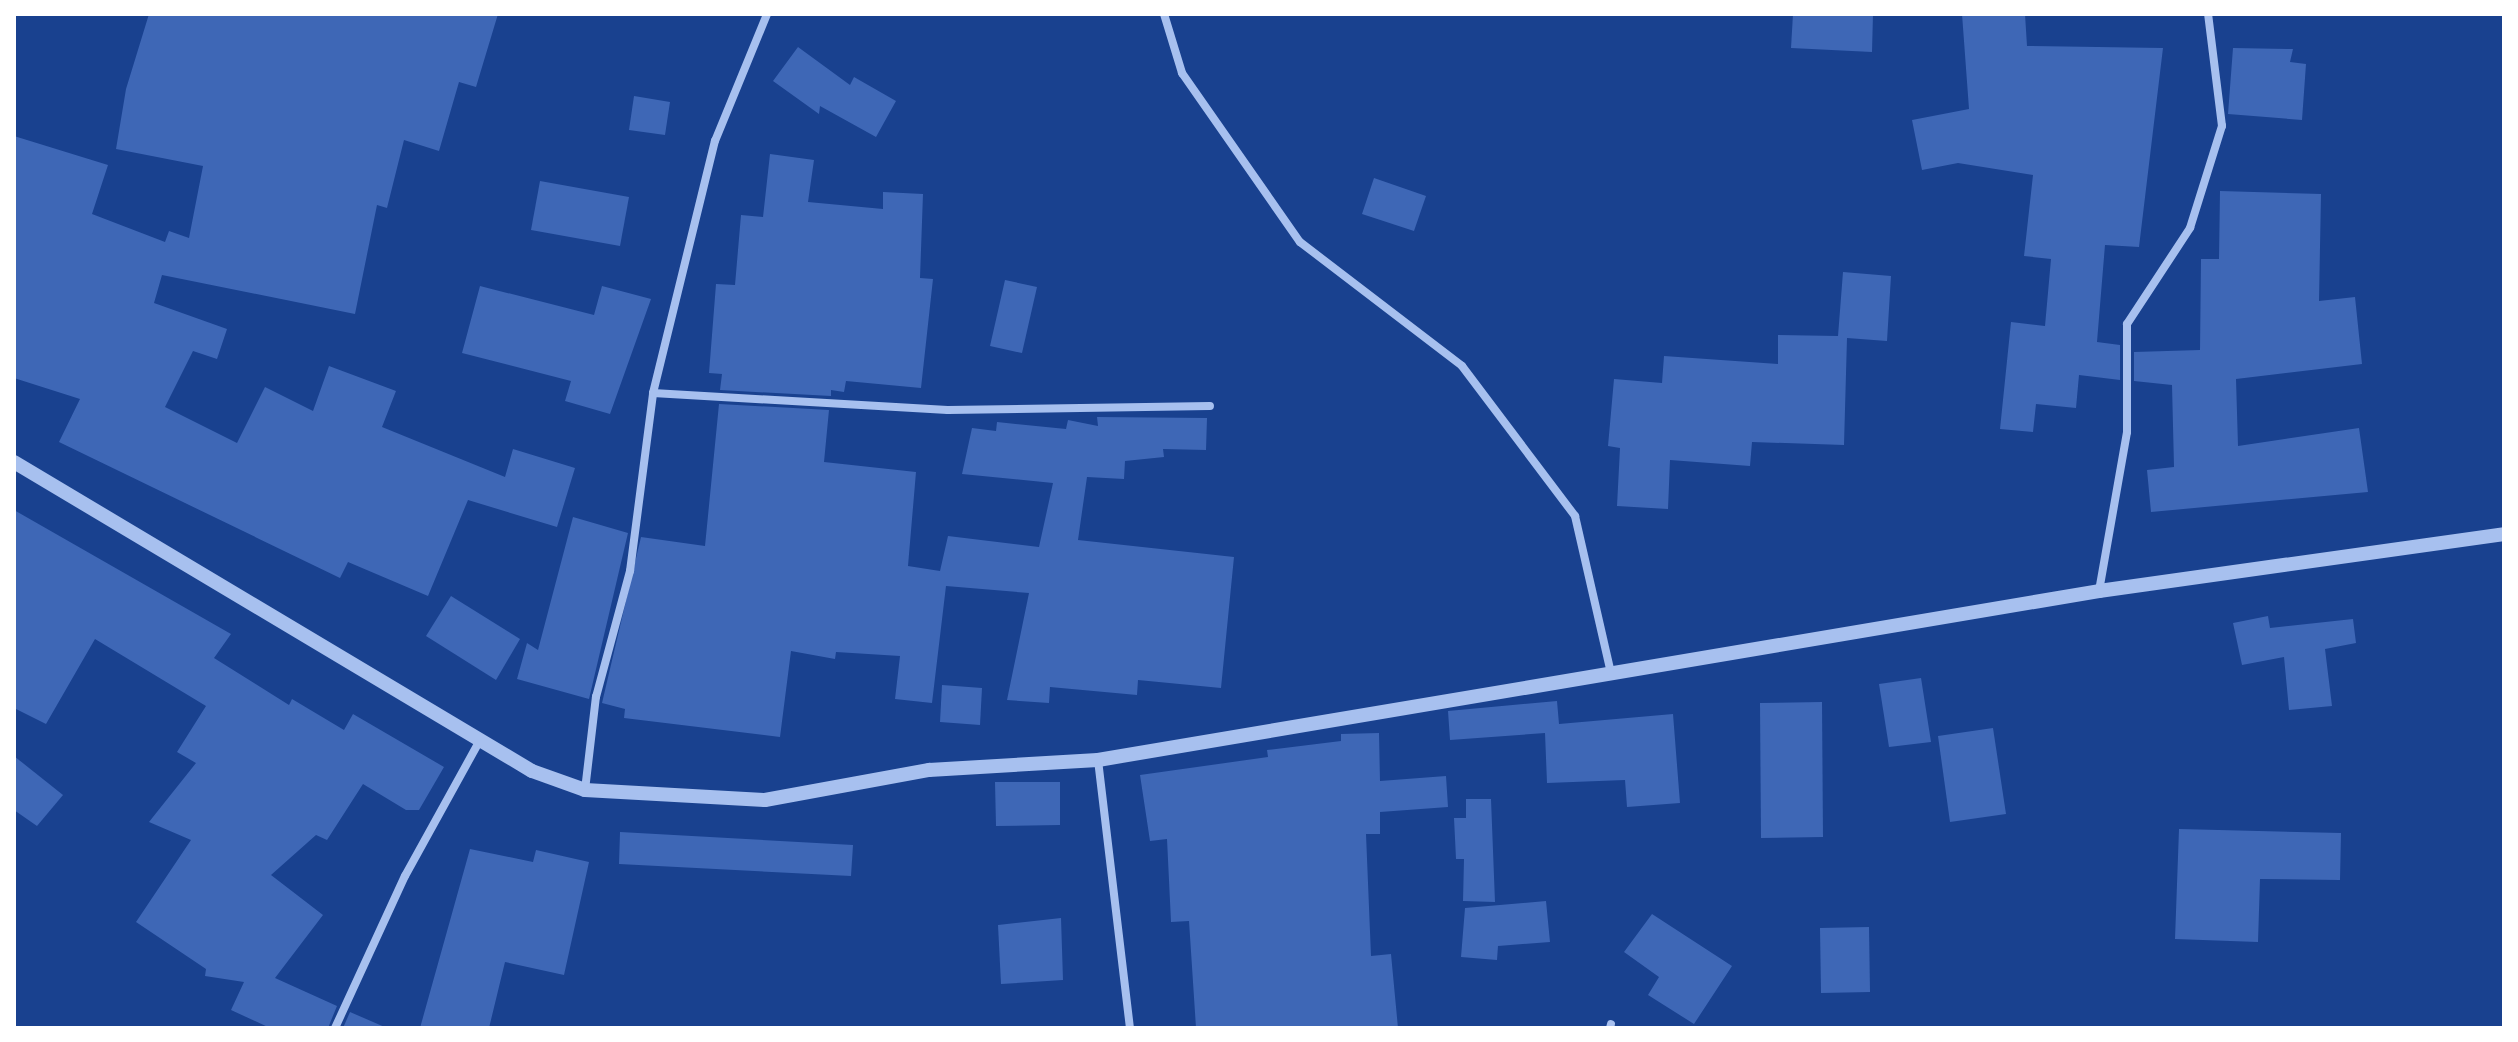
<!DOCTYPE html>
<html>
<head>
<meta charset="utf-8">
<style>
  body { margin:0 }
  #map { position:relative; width:2518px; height:1042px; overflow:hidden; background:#19418f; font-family:Ubuntu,sans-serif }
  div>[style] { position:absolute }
  .building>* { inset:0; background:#3e67b6 }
  .minor>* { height:8px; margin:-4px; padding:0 4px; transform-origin:4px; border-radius:4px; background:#a7c0ef }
  .tertiary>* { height:14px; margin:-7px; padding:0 7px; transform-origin:7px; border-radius:7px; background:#a7c0ef }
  span { translate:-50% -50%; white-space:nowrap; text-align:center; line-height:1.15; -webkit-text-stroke:6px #19418f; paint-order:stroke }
  .frame { position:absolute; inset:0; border:16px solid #fff; pointer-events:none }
</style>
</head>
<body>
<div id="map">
  <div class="building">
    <i style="clip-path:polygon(149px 14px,498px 14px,476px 87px,459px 82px,439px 151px,404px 140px,387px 208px,377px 205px,355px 314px,162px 275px,154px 303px,227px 329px,217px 359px,193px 351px,165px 407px,237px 443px,265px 387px,313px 411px,329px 366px,396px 391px,382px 427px,505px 477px,513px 449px,575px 468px,557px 527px,468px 500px,428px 596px,348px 562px,340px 578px,59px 442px,80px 399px,14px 378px,14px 136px,108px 165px,92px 214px,165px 242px,169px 231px,189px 238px,203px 166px,116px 149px,126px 89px)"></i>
    <i style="clip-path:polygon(1793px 14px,1873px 14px,1872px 52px,1791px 48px)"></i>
    <i style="clip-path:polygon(1962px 14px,2025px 14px,2027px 46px,2163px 48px,2139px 247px,2105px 245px,2097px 342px,2120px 345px,2120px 380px,2079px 375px,2076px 408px,2036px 404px,2033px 432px,2000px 429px,2011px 322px,2045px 326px,2051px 259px,2024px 256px,2033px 175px,1958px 163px,1922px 170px,1912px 120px,1969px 109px)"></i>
    <i style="clip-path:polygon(798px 47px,850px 85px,854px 77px,896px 101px,876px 137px,820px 106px,819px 114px,773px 81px)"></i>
    <i style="clip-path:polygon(2233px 48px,2293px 49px,2290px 62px,2306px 64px,2302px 120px,2228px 114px)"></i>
    <i style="clip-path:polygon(634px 96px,670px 102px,665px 135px,629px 130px)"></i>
    <i style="clip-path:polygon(770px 154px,814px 160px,808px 202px,883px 209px,883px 192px,923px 194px,920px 278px,933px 279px,921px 388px,846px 381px,844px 392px,831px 390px,831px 396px,720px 390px,722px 374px,709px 373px,716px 284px,735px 285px,741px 215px,763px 217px)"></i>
    <i style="clip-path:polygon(1374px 178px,1426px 196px,1414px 231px,1362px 214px)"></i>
    <i style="clip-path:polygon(540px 181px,629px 197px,620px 246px,531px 230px)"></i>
    <i style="clip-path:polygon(2220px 191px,2321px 194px,2319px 301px,2355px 297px,2362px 364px,2236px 379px,2238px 446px,2359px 428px,2368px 492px,2151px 512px,2147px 470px,2174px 467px,2172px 385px,2134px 381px,2134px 352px,2200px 350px,2201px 259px,2219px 259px)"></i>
    <i style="clip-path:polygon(1843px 272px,1891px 276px,1887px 341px,1847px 338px,1844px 445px,1752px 442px,1750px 466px,1670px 460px,1668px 509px,1617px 506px,1620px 448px,1608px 446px,1614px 379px,1662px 383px,1664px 356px,1778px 364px,1778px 335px,1838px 336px)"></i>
    <i style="clip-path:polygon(1005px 280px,1037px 287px,1022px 353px,990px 346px)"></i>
    <i style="clip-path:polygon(480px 286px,594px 315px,602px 286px,651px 299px,610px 414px,565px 401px,571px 381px,462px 353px)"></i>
    <i style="clip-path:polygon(719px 404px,829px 410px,824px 462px,916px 472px,908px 566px,940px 571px,948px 536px,1039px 547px,1053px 483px,962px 474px,972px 428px,996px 431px,997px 422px,1066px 429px,1068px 420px,1098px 426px,1097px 417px,1207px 418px,1206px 450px,1163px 449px,1164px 457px,1125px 461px,1124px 479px,1087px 477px,1078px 540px,1234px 557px,1221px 688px,1138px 680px,1137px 695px,1050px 687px,1049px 703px,1007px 700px,1029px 593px,946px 586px,932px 703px,895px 699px,900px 656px,836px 652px,835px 659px,791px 651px,780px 737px,624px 718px,625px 709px,602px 703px,641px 537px,705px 546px)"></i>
    <i style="clip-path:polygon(14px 510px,231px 634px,214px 658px,289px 705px,292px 699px,344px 730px,353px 714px,444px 767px,419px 810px,406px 810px,363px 784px,327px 840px,316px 835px,271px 875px,323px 915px,275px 978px,337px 1006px,328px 1028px,270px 1028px,231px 1010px,244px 982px,205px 976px,206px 969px,136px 922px,191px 840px,149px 822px,196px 763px,177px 752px,206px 706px,95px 639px,46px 724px,14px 708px)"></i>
    <i style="clip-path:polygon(573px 517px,628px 533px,589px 699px,517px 679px,527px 643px,538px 650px)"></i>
    <i style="clip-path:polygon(451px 596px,520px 639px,496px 680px,426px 636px)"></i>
    <i style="clip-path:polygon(2268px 616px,2270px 628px,2353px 619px,2356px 643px,2325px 649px,2332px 706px,2289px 710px,2284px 657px,2242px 665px,2233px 623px)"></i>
    <i style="clip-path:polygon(1921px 678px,1931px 742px,1889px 747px,1879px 684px)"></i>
    <i style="clip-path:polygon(942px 685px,982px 688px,980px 725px,940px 722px)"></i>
    <i style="clip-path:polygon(1557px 701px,1559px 724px,1673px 714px,1680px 803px,1627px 807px,1625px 780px,1547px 783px,1545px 733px,1450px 740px,1448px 711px)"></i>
    <i style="clip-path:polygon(1822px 702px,1823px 837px,1761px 838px,1760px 703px)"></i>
    <i style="clip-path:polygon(1993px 728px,2006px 814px,1950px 822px,1938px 736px)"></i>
    <i style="clip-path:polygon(1379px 733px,1380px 781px,1446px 776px,1448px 807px,1380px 812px,1380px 834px,1366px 834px,1371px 956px,1391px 954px,1398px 1028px,1196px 1028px,1189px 921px,1171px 922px,1167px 839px,1150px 841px,1140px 775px,1268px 757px,1267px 750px,1341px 741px,1341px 734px)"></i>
    <i style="clip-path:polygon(14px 756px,63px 795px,37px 826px,14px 810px)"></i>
    <i style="clip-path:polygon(995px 782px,1060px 782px,1060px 825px,996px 826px)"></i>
    <i style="clip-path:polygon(1466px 799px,1491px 799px,1495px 902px,1463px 901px,1464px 859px,1456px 859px,1454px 818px,1466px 818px)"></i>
    <i style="clip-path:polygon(2179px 829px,2341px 833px,2340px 880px,2260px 879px,2258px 942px,2175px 939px)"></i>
    <i style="clip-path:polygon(620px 832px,853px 845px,851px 876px,619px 864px)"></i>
    <i style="clip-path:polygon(470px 849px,533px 862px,536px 850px,589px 862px,564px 975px,505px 962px,489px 1028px,420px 1028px)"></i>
    <i style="clip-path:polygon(1546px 901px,1550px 942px,1498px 946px,1497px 960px,1461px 957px,1465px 908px)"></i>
    <i style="clip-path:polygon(1652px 914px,1732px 966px,1694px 1024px,1648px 995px,1659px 977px,1624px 952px)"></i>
    <i style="clip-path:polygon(1061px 918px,1063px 980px,1001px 984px,998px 925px)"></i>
    <i style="clip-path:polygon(1869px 927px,1870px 992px,1821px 993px,1820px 928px)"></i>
    <i style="clip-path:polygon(350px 1012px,387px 1028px,343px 1028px)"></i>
  </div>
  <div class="minor">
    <i style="left:1164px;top:14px;width:62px;rotate:73deg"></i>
    <i style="left:1182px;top:73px;width:206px;rotate:55.1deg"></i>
    <i style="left:1300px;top:242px;width:204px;rotate:37.4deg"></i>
    <i style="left:1462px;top:366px;width:188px;rotate:53deg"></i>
    <i style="left:1575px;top:516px;width:161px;rotate:77.1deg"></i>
    <i style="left:653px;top:393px;width:295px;rotate:3.3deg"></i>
    <i style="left:948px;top:410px;width:262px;rotate:-0.9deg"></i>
    <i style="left:2099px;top:591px;width:161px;rotate:-80deg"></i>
    <i style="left:2127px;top:432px;width:108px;rotate:-90deg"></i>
    <i style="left:2127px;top:324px;width:115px;rotate:-56.7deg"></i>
    <i style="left:2190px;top:228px;width:107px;rotate:-72.6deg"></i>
    <i style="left:2222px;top:126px;width:113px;rotate:-97.1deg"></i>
    <i style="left:1098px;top:760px;width:270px;rotate:83.2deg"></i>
    <i style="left:585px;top:790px;width:94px;rotate:-83.3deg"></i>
    <i style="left:596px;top:697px;width:131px;rotate:-74.9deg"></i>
    <i style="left:630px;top:571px;width:179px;rotate:-82.6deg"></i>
    <i style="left:653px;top:393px;width:260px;rotate:-76.2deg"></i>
    <i style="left:715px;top:141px;width:137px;rotate:-67.7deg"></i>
    <i style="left:335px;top:1028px;width:167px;rotate:-65.3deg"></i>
    <i style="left:405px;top:876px;width:155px;rotate:-61.1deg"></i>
    <i style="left:1610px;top:1028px;width:4px;rotate:-76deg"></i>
  </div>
  <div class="tertiary">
    <i style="left:14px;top:462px;width:603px;rotate:30.82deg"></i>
    <i style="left:532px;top:771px;width:56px;rotate:19.7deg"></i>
    <i style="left:585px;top:790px;width:180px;rotate:3.2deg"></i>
    <i style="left:765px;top:800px;width:167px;rotate:-10.4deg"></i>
    <i style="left:929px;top:770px;width:169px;rotate:-3.4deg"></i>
    <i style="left:1098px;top:760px;width:1015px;rotate:-9.58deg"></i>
    <i style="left:2099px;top:591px;width:409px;rotate:-8deg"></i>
  </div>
  <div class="frame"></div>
</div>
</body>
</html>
